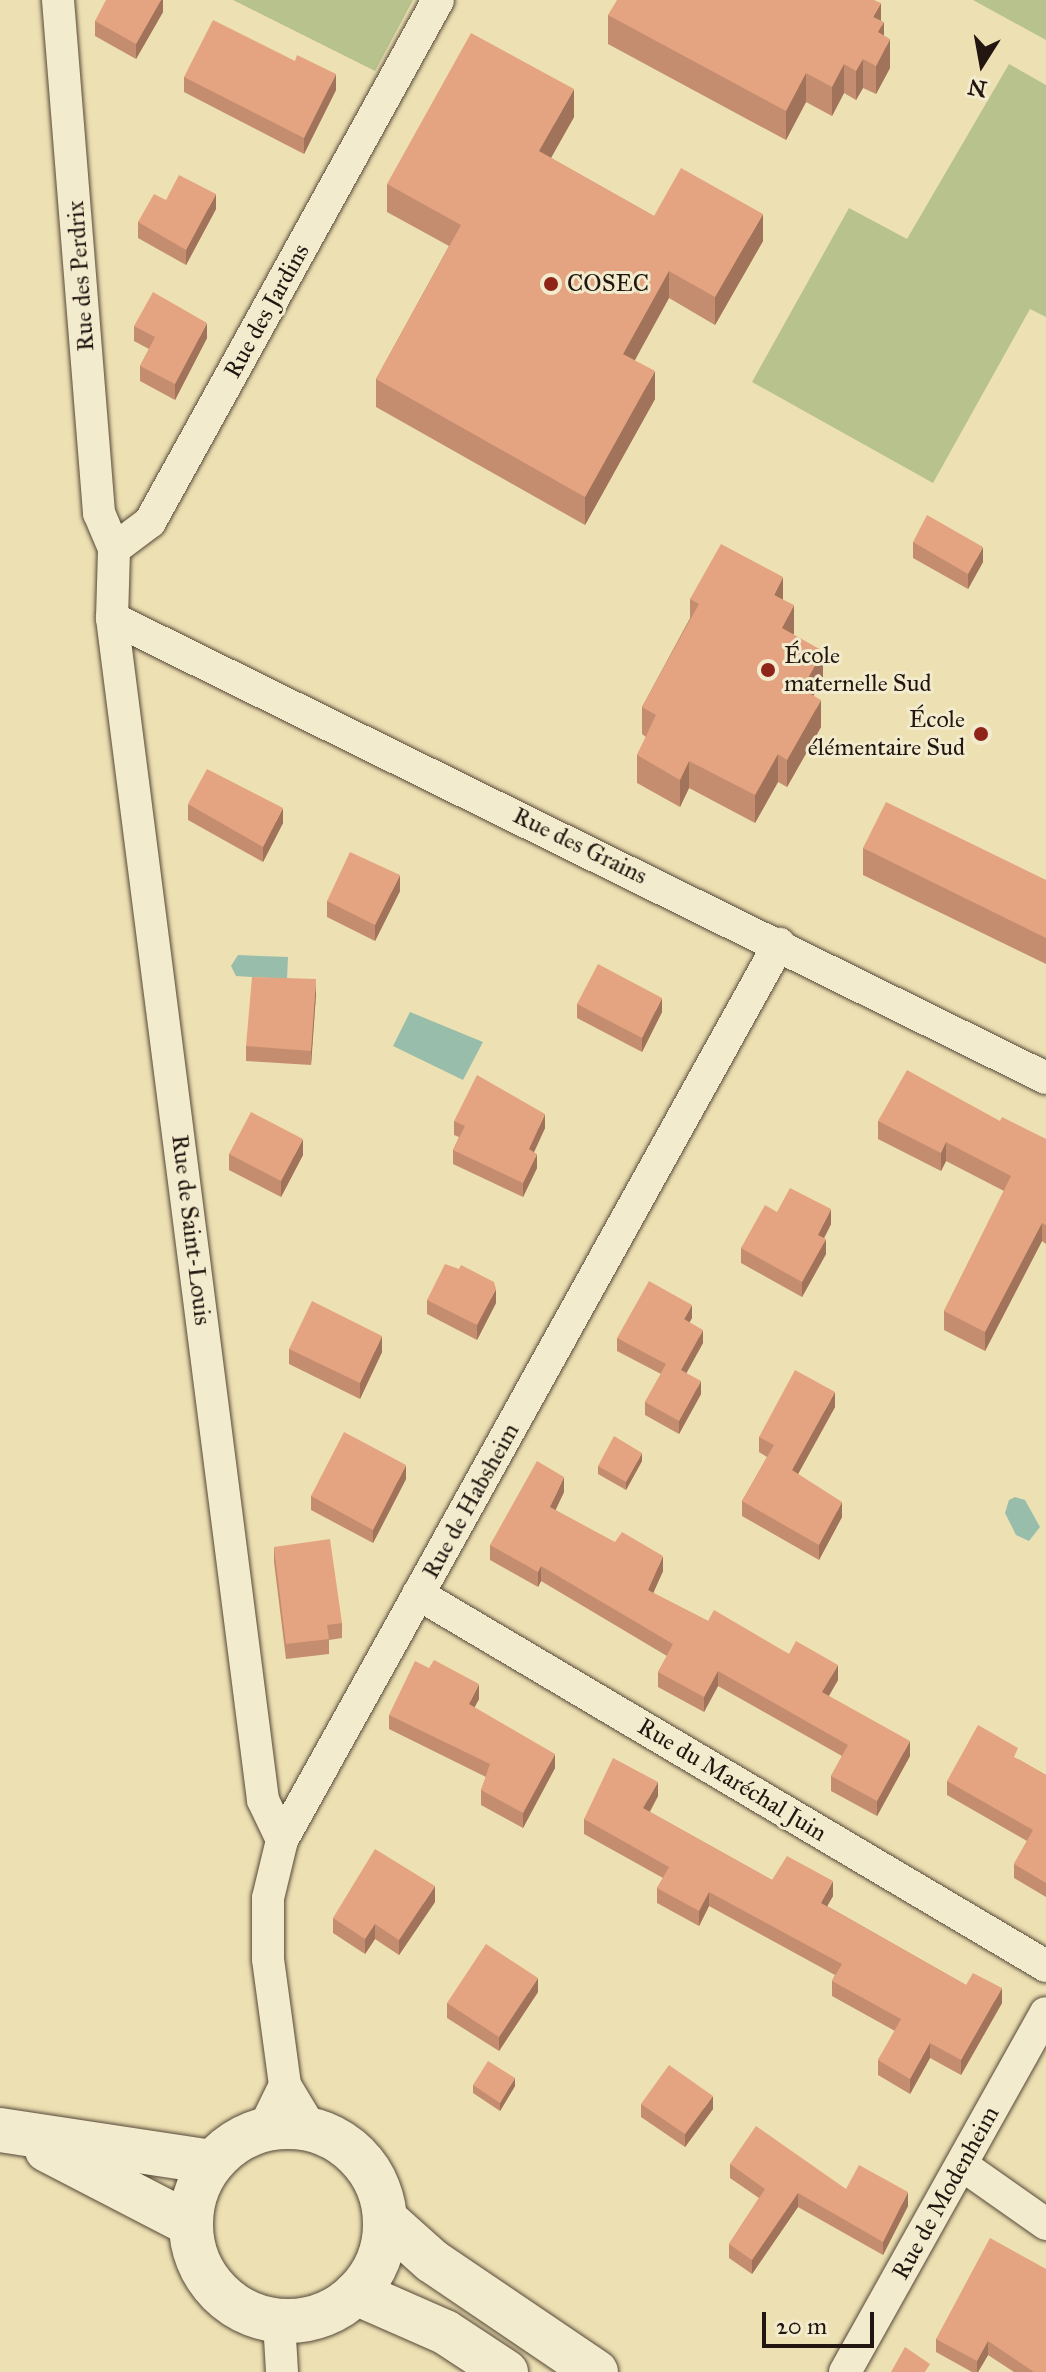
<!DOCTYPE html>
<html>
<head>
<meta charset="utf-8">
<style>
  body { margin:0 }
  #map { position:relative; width:1046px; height:2372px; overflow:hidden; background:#ede0b2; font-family:"IM FELL Great Primer",serif }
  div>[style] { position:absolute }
  .green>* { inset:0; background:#b8c28c }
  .water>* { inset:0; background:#99bdab }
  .roads { filter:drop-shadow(0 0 2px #564839) drop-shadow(0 0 2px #564839) }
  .minor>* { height:32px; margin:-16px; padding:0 16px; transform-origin:16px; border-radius:16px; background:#f3ebcd }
  .secondary>* { height:44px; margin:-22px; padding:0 22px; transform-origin:22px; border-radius:22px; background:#f3ebcd }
  .secondary>.ring { margin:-22px; padding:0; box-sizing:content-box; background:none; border:44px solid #f3ebcd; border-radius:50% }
  .wall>* { inset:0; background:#c48d6f }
  .shaded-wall>* { inset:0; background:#a0735a }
  .building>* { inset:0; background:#e4a481 }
  .dots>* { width:22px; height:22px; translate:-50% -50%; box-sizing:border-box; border:4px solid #f3ebcd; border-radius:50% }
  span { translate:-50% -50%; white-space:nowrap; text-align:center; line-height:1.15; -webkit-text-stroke:6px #f3ebcd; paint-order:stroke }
  .street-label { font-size:24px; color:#231611 }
  .poi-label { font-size:24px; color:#231611 }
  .left { translate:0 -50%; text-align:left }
  .right { translate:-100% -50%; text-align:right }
  .north { position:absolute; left:942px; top:24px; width:80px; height:80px; -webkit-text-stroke:6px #f3ebcd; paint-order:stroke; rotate:191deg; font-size:22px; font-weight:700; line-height:32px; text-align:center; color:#231611 }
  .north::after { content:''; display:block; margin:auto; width:28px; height:36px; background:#231611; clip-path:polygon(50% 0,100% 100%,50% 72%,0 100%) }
  .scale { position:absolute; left:762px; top:2312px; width:112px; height:36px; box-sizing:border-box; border:4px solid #231611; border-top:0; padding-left:10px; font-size:24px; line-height:28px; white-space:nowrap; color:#231611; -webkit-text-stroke:6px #f3ebcd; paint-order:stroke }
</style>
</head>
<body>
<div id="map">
  <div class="green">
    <i style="clip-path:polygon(233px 0,413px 0,375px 71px)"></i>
    <i style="clip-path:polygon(973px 0,1046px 0,1046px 40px)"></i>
    <i style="clip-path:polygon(1009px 64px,1046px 85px,1046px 317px,1030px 309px,933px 483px,752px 382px,849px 208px,907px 239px)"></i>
  </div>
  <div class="water">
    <i style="clip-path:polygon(238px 955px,288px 957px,287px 979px,236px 976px,231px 966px)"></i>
    <i style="clip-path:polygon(410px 1012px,483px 1042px,463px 1080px,393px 1046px)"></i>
    <i style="clip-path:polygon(1015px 1497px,1025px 1500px,1040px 1527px,1029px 1541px,1016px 1535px,1005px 1513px,1009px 1500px)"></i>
  </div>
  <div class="roads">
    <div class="minor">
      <i style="left:58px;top:0;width:515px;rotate:85.43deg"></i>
      <i style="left:99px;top:513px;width:39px;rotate:67deg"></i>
      <i style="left:112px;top:618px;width:1041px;rotate:26.22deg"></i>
      <i style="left:418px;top:1594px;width:730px;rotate:30.64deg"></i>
      <i style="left:282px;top:1840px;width:44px;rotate:-115.4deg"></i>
      <i style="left:263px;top:1800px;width:1192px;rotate:-97.28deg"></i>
      <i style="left:112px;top:618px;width:69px;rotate:-88.3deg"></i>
      <i style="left:114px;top:549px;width:45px;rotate:-36.9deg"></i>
      <i style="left:150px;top:522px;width:596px;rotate:-61.11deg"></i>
      <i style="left:263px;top:2130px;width:50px;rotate:-63.9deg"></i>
      <i style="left:312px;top:2130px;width:52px;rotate:-121deg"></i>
      <i style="left:285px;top:2085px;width:127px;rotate:-97.7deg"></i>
      <i style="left:268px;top:1959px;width:61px;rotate:-90deg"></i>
      <i style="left:268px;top:1898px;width:60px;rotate:-76.4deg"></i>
      <i style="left:282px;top:1840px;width:1025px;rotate:-60.98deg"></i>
      <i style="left:962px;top:2165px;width:103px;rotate:35.1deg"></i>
      <i style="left:279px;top:2321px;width:51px;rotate:86.6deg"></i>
      <i style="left:845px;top:2372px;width:411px;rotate:-60.8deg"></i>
    </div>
    <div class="secondary">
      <i class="ring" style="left:191px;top:2127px;width:150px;height:150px"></i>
      <i style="left:0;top:2130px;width:214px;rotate:8.6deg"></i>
      <i style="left:47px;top:2150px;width:161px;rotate:27.4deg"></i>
      <i style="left:385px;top:2219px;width:63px;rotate:41.8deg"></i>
      <i style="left:432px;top:2261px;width:198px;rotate:34.1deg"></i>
      <i style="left:356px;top:2293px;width:97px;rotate:23.7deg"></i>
      <i style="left:445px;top:2332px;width:73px;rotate:33.3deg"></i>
    </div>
  </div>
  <div class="wall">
    <i style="clip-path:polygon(163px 0,163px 12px,136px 59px,95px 36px,95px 21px)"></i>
    <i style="clip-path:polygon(608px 15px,881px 21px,890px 68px,876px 94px,863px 88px,856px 100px,844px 93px,832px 116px,806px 102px,786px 140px,608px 44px)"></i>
    <i style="clip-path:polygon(295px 61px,336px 90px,304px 154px,184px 92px,184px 77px)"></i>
    <i style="clip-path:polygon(574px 117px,551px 158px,654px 216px,763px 241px,715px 325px,669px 298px,634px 360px,655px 399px,585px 525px,376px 407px,376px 379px,449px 246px,387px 212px,387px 184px)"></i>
    <i style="clip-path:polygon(166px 200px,216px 209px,186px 265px,138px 238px,138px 222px)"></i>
    <i style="clip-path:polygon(134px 326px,207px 338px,175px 400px,140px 381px,140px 366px,149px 349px,134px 341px)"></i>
    <i style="clip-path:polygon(913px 542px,983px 562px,968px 589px,913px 558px)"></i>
    <i style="clip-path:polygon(690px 599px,783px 600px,794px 633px,793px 634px,823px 679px,813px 696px,821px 727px,787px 787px,778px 782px,755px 823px,689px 788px,680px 807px,637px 783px,637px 755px,646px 737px,642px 734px,642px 707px,690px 618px)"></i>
    <i style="clip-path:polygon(188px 804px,283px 823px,263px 862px,188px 820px)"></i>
    <i style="clip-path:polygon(863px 848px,1046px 880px,1046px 964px,863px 875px)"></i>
    <i style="clip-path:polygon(400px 891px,375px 941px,327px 917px,327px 901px)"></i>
    <i style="clip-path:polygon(316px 994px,311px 1065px,246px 1061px,246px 1046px)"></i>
    <i style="clip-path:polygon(577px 1004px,662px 1012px,642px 1052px,577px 1018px)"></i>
    <i style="clip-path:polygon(454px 1121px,545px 1128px,534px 1152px,537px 1168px,523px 1197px,453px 1164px,453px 1150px,459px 1137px,454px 1135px)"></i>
    <i style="clip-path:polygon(878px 1121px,1000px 1121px,1046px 1139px,1046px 1244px,1042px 1241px,985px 1351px,944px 1330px,944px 1311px,1004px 1191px,946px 1161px,941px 1171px,878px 1139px)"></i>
    <i style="clip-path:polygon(229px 1154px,303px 1155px,281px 1197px,229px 1170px)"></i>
    <i style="clip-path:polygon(777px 1212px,831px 1224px,824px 1238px,826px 1254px,802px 1297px,741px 1263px,741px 1248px)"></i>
    <i style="clip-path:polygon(459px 1269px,496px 1303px,477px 1340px,427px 1314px,427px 1300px)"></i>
    <i style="clip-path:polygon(692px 1318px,689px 1322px,703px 1343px,686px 1373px,701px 1394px,679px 1434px,645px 1415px,645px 1402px,661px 1374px,617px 1351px,617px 1338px)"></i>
    <i style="clip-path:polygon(289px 1349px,382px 1352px,360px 1399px,289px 1364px)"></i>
    <i style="clip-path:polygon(835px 1407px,798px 1474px,842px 1517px,819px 1560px,742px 1516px,742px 1501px,767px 1457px,759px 1452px,759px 1437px)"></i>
    <i style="clip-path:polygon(642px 1461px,626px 1490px,598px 1474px,598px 1466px)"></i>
    <i style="clip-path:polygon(406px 1479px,373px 1543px,311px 1510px,311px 1496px)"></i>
    <i style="clip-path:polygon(564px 1492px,555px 1510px,663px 1571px,653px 1593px,708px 1621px,789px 1654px,838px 1680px,829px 1696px,910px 1756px,877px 1816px,831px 1791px,831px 1776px,842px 1756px,718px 1686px,704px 1712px,658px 1687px,658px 1672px,667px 1656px,541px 1581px,538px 1587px,490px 1560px,490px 1545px)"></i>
    <i style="clip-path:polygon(274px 1547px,342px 1623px,342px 1638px,329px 1640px,329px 1654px,286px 1659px,274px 1562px)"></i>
    <i style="clip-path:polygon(479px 1699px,474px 1707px,555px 1768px,523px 1828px,481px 1805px,481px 1790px,486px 1777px,389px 1729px,389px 1715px)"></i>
    <i style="clip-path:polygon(1018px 1759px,1046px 1775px,1046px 1897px,1014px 1878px,1014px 1864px,1027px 1841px,947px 1795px,947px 1781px)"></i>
    <i style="clip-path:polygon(658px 1796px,650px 1812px,772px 1880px,833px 1896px,827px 1906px,966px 1985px,1002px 2003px,961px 2075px,930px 2058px,910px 2094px,878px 2075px,878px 2060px,895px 2031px,832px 1996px,832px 1981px,835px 1975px,709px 1906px,699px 1926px,657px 1903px,657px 1888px,663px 1878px,584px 1834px,584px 1819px)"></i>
    <i style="clip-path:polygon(435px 1902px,399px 1955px,375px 1939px,365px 1954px,333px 1933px,333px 1918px)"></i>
    <i style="clip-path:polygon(538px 1992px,499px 2051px,447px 2018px,447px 2003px)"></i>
    <i style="clip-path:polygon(473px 2085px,515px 2086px,500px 2111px,473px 2093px)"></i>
    <i style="clip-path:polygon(641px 2104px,713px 2109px,685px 2147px,641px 2117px)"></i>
    <i style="clip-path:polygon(730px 2164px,846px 2189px,908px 2206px,883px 2255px,798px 2207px,752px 2274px,729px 2258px,729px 2244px,759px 2198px,730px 2178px)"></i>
    <i style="clip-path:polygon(1046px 2269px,1046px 2372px,1014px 2372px,988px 2355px,978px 2372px,972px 2372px,936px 2352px,936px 2339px)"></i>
  </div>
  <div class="shaded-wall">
    <i style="clip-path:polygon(161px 0,163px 0,163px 12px,136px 59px,136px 44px)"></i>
    <i style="clip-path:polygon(881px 3px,881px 27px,884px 22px,884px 51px,873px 17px)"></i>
    <i style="clip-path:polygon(890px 39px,890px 68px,876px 94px,876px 66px)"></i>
    <i style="clip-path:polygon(863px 59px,863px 88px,856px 100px,856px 71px)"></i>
    <i style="clip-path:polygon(844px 64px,844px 93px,832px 116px,832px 87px)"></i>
    <i style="clip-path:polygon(806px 73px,806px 102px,786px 140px,786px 111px)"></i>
    <i style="clip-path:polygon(336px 74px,336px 90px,304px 154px,304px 138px)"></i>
    <i style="clip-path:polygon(574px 89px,574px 117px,539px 179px,539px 151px)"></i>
    <i style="clip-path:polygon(216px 194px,216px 209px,186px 265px,186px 250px)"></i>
    <i style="clip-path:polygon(763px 214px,763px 241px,715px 325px,715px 297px)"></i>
    <i style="clip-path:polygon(669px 271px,669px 298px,623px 382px,623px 354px)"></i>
    <i style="clip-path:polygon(207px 323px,207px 338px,175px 400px,175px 384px)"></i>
    <i style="clip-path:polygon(655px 371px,655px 399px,585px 525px,585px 497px)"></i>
    <i style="clip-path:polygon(983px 547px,983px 562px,968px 589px,968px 574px)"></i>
    <i style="clip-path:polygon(783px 577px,783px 605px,774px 595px)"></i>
    <i style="clip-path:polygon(794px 605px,794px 633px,782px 656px,782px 628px)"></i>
    <i style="clip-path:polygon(823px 651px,823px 679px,802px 716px,802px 689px)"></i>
    <i style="clip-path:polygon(821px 700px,821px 727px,787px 787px,787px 760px)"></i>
    <i style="clip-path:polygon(778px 754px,778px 782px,755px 823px,755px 795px)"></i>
    <i style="clip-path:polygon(689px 761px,689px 788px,680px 807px,680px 780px)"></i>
    <i style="clip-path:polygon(283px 808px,283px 823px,263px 862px,263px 847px)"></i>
    <i style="clip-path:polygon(400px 875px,400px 891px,375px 941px,375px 925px)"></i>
    <i style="clip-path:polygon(316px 979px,316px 994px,311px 1065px,311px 1051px)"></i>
    <i style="clip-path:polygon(662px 998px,662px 1012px,642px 1052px,642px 1038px)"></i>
    <i style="clip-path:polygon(545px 1114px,545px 1128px,529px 1163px,529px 1149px)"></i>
    <i style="clip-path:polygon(303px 1139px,303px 1155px,281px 1197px,281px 1181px)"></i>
    <i style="clip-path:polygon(946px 1142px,946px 1161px,941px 1171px,941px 1153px)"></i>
    <i style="clip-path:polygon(537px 1154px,537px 1168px,523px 1197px,523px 1183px)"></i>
    <i style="clip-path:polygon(831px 1209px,831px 1224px,818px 1250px,818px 1235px)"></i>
    <i style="clip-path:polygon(1042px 1223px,1042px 1241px,985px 1351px,985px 1332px)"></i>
    <i style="clip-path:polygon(826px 1239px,826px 1254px,802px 1297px,802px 1282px)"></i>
    <i style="clip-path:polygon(496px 1289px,496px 1303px,477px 1340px,477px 1325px)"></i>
    <i style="clip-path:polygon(692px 1305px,692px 1318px,684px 1332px,684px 1319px)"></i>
    <i style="clip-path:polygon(703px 1330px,703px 1343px,681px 1383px,681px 1370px)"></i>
    <i style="clip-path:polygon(382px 1336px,382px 1352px,360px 1399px,360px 1383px)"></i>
    <i style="clip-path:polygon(701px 1381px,701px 1394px,679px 1434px,679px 1421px)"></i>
    <i style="clip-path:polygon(835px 1392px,835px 1407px,792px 1485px,792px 1470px)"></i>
    <i style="clip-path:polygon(642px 1453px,642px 1461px,626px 1490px,626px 1482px)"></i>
    <i style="clip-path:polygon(406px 1465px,406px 1479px,373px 1543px,373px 1530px)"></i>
    <i style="clip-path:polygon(564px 1477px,564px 1492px,550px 1522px,550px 1507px)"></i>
    <i style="clip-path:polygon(842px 1502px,842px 1517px,819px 1560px,819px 1545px)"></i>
    <i style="clip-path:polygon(663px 1556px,663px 1571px,648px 1605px,648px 1590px)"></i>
    <i style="clip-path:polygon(541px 1566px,541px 1581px,538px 1587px,538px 1572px)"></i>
    <i style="clip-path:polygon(838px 1665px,838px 1680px,822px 1707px,822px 1692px)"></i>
    <i style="clip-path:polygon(718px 1671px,718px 1686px,704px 1712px,704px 1697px)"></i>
    <i style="clip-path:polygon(479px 1684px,479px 1699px,469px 1718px,469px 1704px)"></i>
    <i style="clip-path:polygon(910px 1741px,910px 1756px,877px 1816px,877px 1801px)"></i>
    <i style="clip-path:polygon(555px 1754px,555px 1768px,523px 1828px,523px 1813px)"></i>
    <i style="clip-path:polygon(658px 1782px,658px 1796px,643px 1823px,643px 1808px)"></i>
    <i style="clip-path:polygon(833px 1881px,833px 1896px,821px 1917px,821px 1903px)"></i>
    <i style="clip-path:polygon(435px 1886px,435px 1902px,399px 1955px,399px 1940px)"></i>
    <i style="clip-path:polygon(709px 1892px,709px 1906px,699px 1926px,699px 1911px)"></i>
    <i style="clip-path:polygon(375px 1924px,375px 1939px,365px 1954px,365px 1939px)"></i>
    <i style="clip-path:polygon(538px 1978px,538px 1992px,499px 2051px,499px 2037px)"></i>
    <i style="clip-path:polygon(1002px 1988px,1002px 2003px,961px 2075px,961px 2060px)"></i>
    <i style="clip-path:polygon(930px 2043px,930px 2058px,910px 2094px,910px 2079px)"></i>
    <i style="clip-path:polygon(515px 2078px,515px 2086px,500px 2111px,500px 2103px)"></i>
    <i style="clip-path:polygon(713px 2096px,713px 2109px,685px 2147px,685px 2134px)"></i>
    <i style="clip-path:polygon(908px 2192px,908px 2206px,883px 2255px,883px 2242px)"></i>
    <i style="clip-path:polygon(798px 2193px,798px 2207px,752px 2274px,752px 2260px)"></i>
    <i style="clip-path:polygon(988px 2341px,988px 2355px,978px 2372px,977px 2372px,977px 2361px)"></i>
  </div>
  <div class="building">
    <i style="clip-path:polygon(106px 0,161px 0,136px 44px,95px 21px)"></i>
    <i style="clip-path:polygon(617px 0,874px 0,881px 3px,873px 17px,884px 22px,878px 32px,890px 39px,876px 66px,863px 59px,856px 71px,844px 64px,832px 87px,806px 73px,786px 111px,608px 15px)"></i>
    <i style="clip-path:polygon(213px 20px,295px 61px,297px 55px,336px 74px,304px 138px,184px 77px)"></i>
    <i style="clip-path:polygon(471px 33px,574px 89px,539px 151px,654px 216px,681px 168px,763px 214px,715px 297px,669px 271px,623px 354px,655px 371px,585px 497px,376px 379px,461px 225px,387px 184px)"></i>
    <i style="clip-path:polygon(179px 175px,216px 194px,186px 250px,138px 222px,154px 194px,166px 200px)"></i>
    <i style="clip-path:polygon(153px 292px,207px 323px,175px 384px,140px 366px,155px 337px,134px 326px)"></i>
    <i style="clip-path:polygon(927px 515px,983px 547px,968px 574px,913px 542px)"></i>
    <i style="clip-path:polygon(721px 544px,783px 577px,774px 595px,794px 605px,782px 628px,823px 651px,802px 689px,821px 700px,787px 760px,778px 754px,755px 795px,689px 761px,680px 780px,637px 755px,656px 715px,642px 707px,699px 604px,690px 599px)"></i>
    <i style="clip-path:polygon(207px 769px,283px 808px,263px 847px,188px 804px)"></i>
    <i style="clip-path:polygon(886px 802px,1046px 880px,1046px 938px,863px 848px)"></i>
    <i style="clip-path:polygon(350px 852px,400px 875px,375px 925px,327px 901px)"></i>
    <i style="clip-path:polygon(598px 964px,662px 998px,642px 1038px,577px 1004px)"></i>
    <i style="clip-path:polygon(252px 977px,316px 979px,311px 1051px,246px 1046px)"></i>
    <i style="clip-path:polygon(907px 1070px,1000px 1121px,1002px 1117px,1046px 1139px,1046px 1225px,1042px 1223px,985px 1332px,944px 1311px,1011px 1176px,946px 1142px,941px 1153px,878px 1121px)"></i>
    <i style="clip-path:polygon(477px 1075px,545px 1114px,529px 1149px,537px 1154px,523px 1183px,453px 1150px,465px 1126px,454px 1121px)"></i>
    <i style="clip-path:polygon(251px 1112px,303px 1139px,281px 1181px,229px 1154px)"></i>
    <i style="clip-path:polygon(790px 1188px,831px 1209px,818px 1235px,826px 1239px,802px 1282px,741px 1248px,765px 1205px,777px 1212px)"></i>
    <i style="clip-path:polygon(445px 1264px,459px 1269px,461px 1265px,494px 1282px,496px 1289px,477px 1325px,427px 1300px)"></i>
    <i style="clip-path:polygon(649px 1281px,692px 1305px,684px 1319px,703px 1330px,681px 1370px,701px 1381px,679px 1421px,645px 1402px,666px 1364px,617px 1338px)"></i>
    <i style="clip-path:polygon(312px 1301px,382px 1336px,360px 1383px,289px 1349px)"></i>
    <i style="clip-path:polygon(795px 1370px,835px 1392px,792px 1470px,842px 1502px,819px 1545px,742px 1501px,774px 1445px,759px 1437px)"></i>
    <i style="clip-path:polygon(344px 1432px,406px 1465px,373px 1530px,311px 1496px)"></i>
    <i style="clip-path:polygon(614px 1436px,642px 1453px,626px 1482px,598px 1466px)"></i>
    <i style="clip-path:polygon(537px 1461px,564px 1477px,550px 1507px,615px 1542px,622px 1532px,663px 1556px,648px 1590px,708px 1621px,714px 1610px,789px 1654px,796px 1641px,838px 1665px,822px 1692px,910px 1741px,877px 1801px,831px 1776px,848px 1745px,718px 1671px,704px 1697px,658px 1672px,673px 1644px,541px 1566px,538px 1572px,490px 1545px)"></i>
    <i style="clip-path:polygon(330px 1539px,342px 1623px,327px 1625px,329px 1639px,286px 1644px,274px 1547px)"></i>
    <i style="clip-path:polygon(434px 1660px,479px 1684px,469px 1704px,555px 1754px,523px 1813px,481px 1790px,490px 1764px,389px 1715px,415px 1661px,429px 1668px)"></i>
    <i style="clip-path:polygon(978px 1725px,1018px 1748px,1014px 1757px,1046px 1775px,1046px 1883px,1014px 1864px,1033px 1830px,947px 1781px)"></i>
    <i style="clip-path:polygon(613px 1758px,658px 1782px,643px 1808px,772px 1880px,787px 1856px,833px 1881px,821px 1903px,966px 1985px,973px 1973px,1002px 1988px,961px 2060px,930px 2043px,910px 2079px,878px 2060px,901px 2019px,832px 1981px,842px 1964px,709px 1892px,699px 1911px,657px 1888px,669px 1867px,584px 1819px)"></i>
    <i style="clip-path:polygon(375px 1849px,435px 1886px,399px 1940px,375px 1924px,365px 1939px,333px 1918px)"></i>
    <i style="clip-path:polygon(486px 1944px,538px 1978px,499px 2037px,447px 2003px)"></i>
    <i style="clip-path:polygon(488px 2061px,515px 2078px,500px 2103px,473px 2085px)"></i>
    <i style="clip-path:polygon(669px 2065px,713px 2096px,685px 2134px,641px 2104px)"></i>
    <i style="clip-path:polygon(756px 2126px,846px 2189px,859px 2165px,908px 2192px,883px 2242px,798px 2193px,752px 2260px,729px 2244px,765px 2189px,730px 2164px)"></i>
    <i style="clip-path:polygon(990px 2238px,1046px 2269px,1046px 2372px,1034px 2372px,988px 2341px,977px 2361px,936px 2339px)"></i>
    <i style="clip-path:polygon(905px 2347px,930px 2364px,925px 2372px,891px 2372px)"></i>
  </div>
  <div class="dots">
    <i style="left:551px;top:284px;background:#8f2418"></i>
    <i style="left:768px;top:670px;background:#8f2418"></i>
    <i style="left:981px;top:734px;background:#8f2418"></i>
  </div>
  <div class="street-label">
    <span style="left:81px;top:276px;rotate:-94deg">Rue des Perdrix</span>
    <span style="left:267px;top:311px;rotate:-61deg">Rue des Jardins</span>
    <span style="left:580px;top:846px;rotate:26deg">Rue des Grains</span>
    <span style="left:191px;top:1230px;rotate:83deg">Rue de Saint-Louis</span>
    <span style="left:471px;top:1501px;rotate:-61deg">Rue de Habsheim</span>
    <span style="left:732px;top:1780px;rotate:31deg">Rue du Maréchal Juin</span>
    <span style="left:946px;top:2193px;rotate:-61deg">Rue de Modenheim</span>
  </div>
  <div class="poi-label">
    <span class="left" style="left:567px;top:284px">COSEC</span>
    <span class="left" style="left:784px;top:670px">École<br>maternelle Sud</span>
    <span class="right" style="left:965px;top:734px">École<br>élémentaire Sud</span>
  </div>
  <div class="north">N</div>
  <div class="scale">20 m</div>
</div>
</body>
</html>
